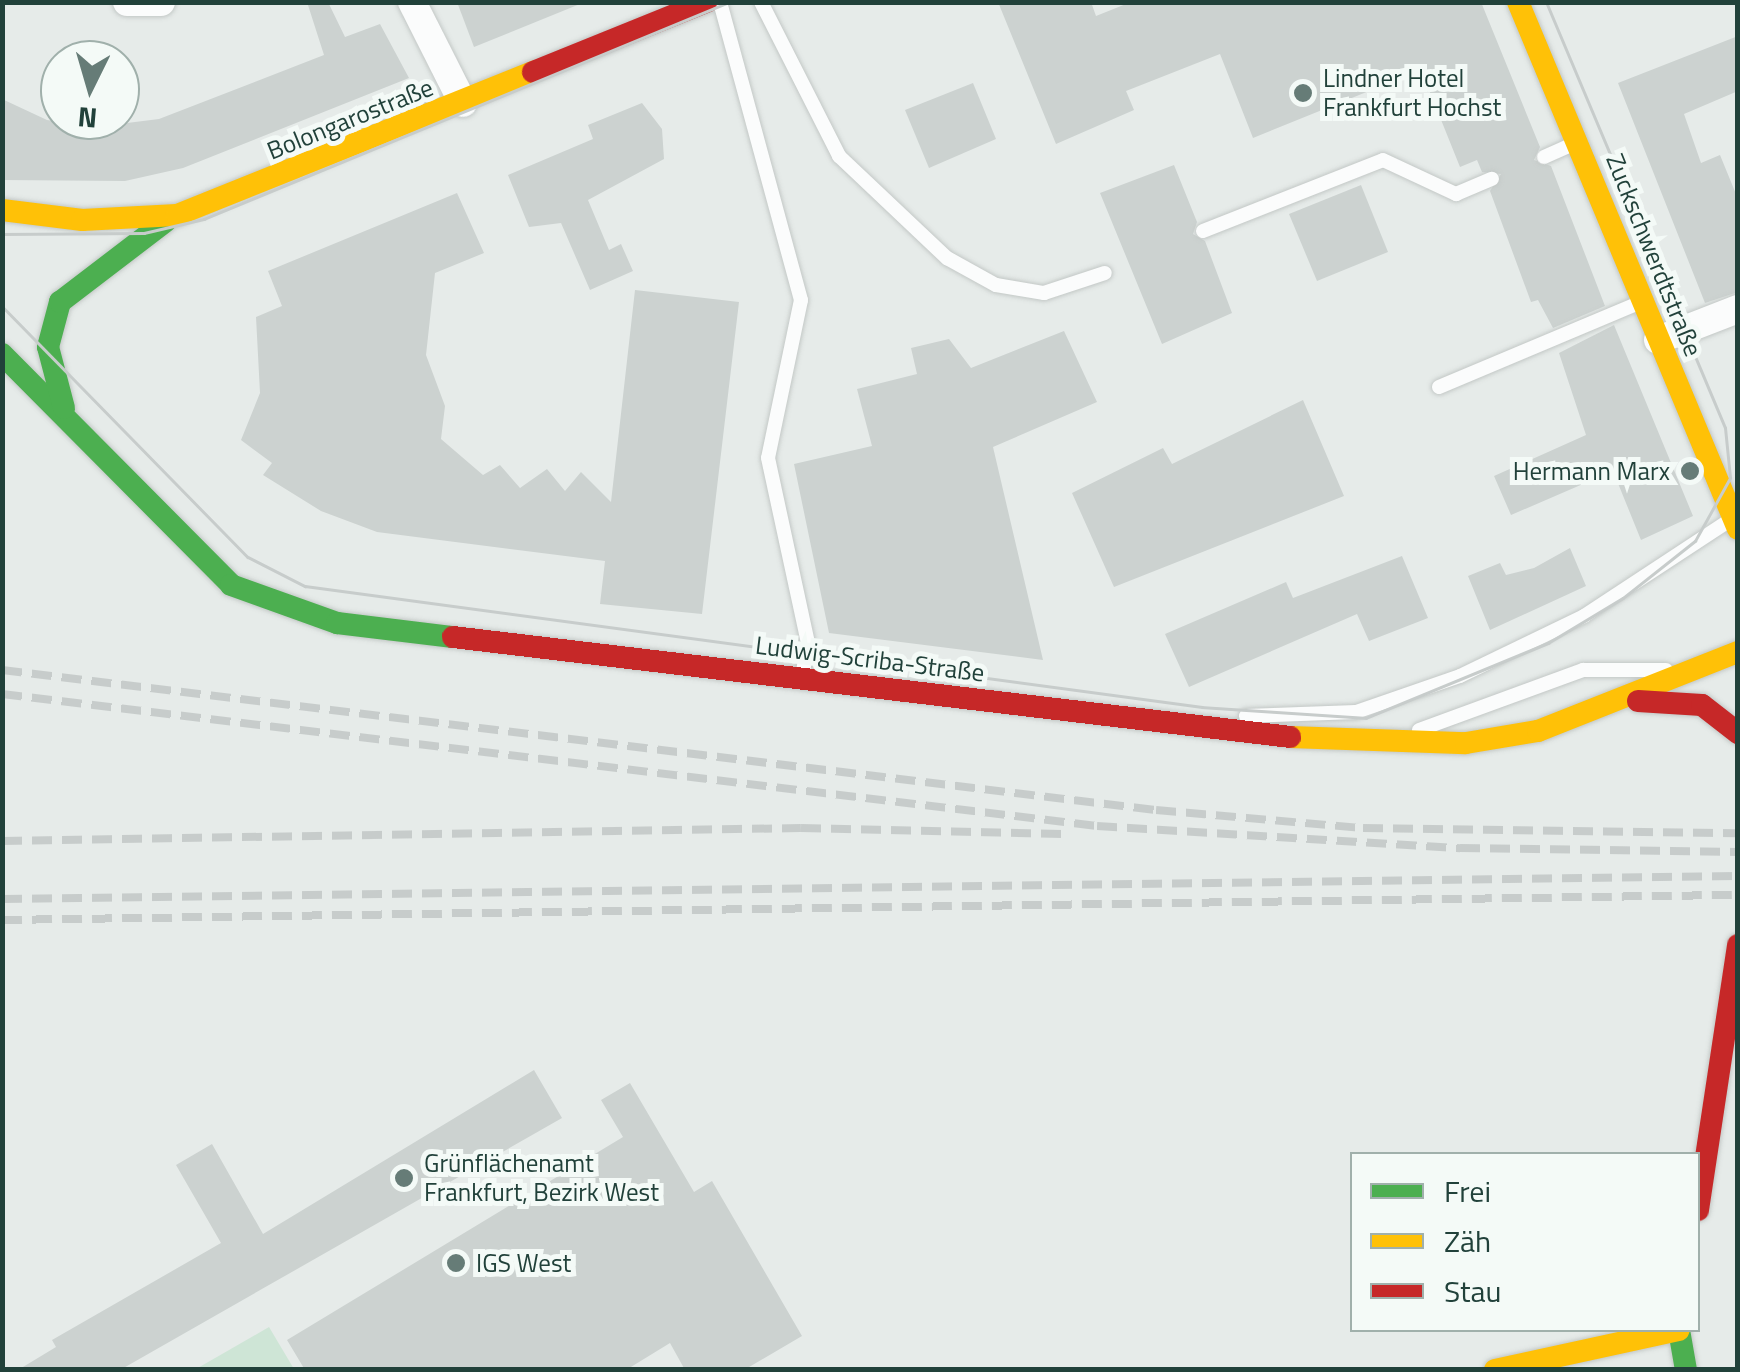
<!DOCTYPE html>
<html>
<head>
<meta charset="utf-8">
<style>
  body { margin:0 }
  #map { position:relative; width:1740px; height:1372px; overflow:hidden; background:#e6ebe9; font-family:"Titillium Web",sans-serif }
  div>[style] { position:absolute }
  .green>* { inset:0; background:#cee5d6 }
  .building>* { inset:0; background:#ccd2d0 }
  .roads { filter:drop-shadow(0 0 2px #c3c8c6) drop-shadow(0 0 2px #c3c8c6) }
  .lane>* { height:14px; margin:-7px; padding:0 7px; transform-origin:7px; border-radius:7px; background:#fbfcfc }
  .street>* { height:28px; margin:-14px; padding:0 14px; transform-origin:14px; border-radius:14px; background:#fbfcfc }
  .fast>* { height:22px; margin:-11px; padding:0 11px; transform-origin:11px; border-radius:11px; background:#4caf50 }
  .slow>* { height:22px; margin:-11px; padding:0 11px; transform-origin:11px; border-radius:11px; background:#ffc107 }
  .jam>* { height:22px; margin:-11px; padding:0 11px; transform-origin:11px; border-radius:11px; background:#c62828 }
  .tram>* { height:2.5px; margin:-1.25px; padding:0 1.25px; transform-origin:1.25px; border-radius:1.25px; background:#c7cccb }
  .rail>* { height:8px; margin-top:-4px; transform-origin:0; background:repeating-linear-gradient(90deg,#c7cccb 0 20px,transparent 0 30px) }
  .dots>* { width:28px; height:28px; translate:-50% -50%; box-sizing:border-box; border:5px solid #f4faf7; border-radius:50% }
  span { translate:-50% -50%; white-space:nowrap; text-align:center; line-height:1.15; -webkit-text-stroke:10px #f4faf7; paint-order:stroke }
  .poi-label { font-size:25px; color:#21413a }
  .left { translate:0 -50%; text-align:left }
  .right { translate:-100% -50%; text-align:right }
  .street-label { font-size:25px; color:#21413a }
  .frame { position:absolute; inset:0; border:5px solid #21413a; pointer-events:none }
  .legend { position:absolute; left:1350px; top:1152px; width:350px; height:180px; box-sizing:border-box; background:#f4faf7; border:2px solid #a0b0ab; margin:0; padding:12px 18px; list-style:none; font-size:30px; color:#21413a }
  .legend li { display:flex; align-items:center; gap:20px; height:50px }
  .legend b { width:50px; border:2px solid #a0b0ab }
  .north { position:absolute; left:40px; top:40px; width:100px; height:100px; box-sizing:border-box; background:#f4faf7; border:2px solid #a0b0ab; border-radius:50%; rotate:185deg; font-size:28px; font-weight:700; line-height:40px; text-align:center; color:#21413a }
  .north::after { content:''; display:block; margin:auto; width:35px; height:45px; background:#667c77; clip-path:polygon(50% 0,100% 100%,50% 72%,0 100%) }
</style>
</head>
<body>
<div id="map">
  <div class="green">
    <i style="clip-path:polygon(269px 1327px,294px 1369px,196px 1369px)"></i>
  </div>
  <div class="building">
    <i style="clip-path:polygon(307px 2px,328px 2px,345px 37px,380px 24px,409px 78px,183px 168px,125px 181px,2px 180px,2px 99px,47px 120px,95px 127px,159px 119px,324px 55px)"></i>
    <i style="clip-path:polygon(457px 2px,580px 2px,580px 4px,474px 47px)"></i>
    <i style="clip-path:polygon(998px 2px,1091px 2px,1096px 16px,1131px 2px,1481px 2px,1540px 147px,1534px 160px,1551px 166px,1605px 306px,1553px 328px,1538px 300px,1531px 302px,1490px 191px,1501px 174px,1482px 172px,1477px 160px,1460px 167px,1421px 70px,1253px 138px,1220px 54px,1126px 91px,1134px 110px,1056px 144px)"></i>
    <i style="clip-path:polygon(1738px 36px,1738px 91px,1684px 114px,1701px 163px,1720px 155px,1738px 199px,1738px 292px,1705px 303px,1618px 83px)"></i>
    <i style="clip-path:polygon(973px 83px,996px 139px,929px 168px,905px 110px)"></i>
    <i style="clip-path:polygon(642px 103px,662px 129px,664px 159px,588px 200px,609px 250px,621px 244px,633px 271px,590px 290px,561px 223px,529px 227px,508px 175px,593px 139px,588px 125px)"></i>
    <i style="clip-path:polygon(1174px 165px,1197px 222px,1193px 234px,1205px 241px,1232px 313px,1162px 344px,1100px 193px)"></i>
    <i style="clip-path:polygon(1361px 185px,1388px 252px,1317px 281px,1289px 214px)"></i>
    <i style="clip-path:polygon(457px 193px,484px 253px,435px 273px,426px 355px,445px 406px,441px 439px,483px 475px,500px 465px,520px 488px,547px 469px,565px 491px,581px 472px,611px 502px,635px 290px,739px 302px,702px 614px,600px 604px,605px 561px,377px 532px,321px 511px,263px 475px,272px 463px,241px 440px,260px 393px,256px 317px,282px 306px,268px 271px)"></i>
    <i style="clip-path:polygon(1614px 325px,1693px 516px,1641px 540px,1613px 471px,1511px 515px,1494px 476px,1586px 435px,1559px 353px)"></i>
    <i style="clip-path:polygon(1064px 331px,1097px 402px,993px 447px,1043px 660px,829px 633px,794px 464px,872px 446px,857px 389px,917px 374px,911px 348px,949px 339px,971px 368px)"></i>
    <i style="clip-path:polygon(1303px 400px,1344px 496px,1114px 587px,1072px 493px,1163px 448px,1172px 464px)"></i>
    <i style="clip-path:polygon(1570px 548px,1586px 586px,1490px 630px,1468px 576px,1500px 563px,1506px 575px,1534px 568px)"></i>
    <i style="clip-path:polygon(1402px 556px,1428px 618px,1369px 641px,1357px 614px,1189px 687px,1165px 634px,1286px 582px,1293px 598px)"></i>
    <i style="clip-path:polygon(534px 1070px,562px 1118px,120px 1370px,18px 1370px,56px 1347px,52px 1340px,221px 1243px,176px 1165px,212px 1144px,263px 1234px)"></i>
    <i style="clip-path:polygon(630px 1083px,694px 1192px,712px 1181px,802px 1336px,744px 1370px,685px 1370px,670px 1343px,626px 1370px,305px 1370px,287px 1340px,623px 1137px,601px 1100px)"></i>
  </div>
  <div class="roads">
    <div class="lane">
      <i style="left:720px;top:2px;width:309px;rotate:74.8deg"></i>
      <i style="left:801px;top:300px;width:161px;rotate:101.8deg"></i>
      <i style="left:768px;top:458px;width:189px;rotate:77.8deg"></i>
      <i style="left:808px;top:643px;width:35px;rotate:100deg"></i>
      <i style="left:761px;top:2px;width:173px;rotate:63.1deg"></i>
      <i style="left:839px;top:156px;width:149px;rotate:43.4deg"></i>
      <i style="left:947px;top:258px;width:56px;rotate:28.9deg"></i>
      <i style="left:996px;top:285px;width:49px;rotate:9.5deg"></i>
      <i style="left:1044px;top:293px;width:64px;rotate:-18.2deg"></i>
      <i style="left:1544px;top:157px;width:32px;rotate:-24deg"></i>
      <i style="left:1203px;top:231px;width:193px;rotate:-21.5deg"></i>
      <i style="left:1383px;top:160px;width:81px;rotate:25deg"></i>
      <i style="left:1456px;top:194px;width:39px;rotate:-23deg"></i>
      <i style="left:1439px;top:387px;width:219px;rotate:-22.8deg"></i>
      <i style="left:1246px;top:716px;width:110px;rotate:-2.1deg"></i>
      <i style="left:1356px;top:712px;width:110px;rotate:-19.1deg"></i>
      <i style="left:1460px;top:676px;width:138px;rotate:-25.8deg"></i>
      <i style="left:1584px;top:616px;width:175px;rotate:-33.3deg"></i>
      <i style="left:1419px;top:730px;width:175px;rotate:-20.1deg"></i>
      <i style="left:1583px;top:670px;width:83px"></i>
    </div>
    <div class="street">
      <i style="left:127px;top:2px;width:34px"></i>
      <i style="left:412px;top:2px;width:113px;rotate:63.2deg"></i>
      <i style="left:1658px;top:340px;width:86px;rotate:-21.2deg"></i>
    </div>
    <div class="fast">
      <i style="left:2px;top:354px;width:325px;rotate:45.2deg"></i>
      <i style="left:231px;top:585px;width:113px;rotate:19.7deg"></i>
      <i style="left:337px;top:623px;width:117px;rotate:6.9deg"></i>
      <i style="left:64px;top:408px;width:63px;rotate:-104.7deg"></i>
      <i style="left:48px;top:347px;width:47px;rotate:-75.1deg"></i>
      <i style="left:60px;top:302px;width:133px;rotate:-37.4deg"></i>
      <i style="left:1679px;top:1330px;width:41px;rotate:80.1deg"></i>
    </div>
    <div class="slow">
      <i style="left:1518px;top:2px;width:571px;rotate:67.34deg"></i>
      <i style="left:2px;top:210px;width:81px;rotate:7.1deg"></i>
      <i style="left:82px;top:220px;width:95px;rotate:-3deg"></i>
      <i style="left:177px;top:215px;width:384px;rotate:-21.9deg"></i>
      <i style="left:1290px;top:737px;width:176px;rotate:2deg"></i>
      <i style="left:1466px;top:743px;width:73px;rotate:-9.5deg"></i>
      <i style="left:1538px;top:731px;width:215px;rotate:-21.6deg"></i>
      <i style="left:1495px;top:1370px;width:188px;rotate:-12.3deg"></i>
    </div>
    <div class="jam">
      <i style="left:533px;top:72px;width:187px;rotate:-22deg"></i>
      <i style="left:453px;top:637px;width:843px;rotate:6.81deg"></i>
      <i style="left:1638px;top:701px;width:64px;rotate:3.6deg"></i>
      <i style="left:1702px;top:705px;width:46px;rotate:37.9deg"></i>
      <i style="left:1698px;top:1210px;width:268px;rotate:-81.4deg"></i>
    </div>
  </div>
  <div class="tram">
    <i style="left:2px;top:234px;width:142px;rotate:-0.4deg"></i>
    <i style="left:144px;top:233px;width:62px;rotate:-13.1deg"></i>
    <i style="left:204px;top:219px;width:568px;rotate:-22.46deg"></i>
    <i style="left:2px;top:306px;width:351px;rotate:45.6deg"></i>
    <i style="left:248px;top:557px;width:64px;rotate:27deg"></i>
    <i style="left:305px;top:586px;width:905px;rotate:7.68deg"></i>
    <i style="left:1202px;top:707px;width:164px;rotate:3.8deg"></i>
    <i style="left:1366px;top:718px;width:197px;rotate:-22.4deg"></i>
    <i style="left:1548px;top:643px;width:87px;rotate:-31deg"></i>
    <i style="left:1623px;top:598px;width:92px;rotate:-38.4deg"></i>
    <i style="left:1695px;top:541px;width:72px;rotate:-60.9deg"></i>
    <i style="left:1730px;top:478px;width:50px;rotate:-95.7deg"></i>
    <i style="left:1725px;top:428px;width:462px;rotate:-112.8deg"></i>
  </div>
  <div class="rail">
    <i style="left:2px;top:670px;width:1162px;rotate:6.92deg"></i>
    <i style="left:1156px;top:810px;width:208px;rotate:5deg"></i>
    <i style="left:1363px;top:828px;width:375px;rotate:0.8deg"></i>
    <i style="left:2px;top:694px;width:1103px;rotate:6.87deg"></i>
    <i style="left:1097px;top:826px;width:364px;rotate:3.5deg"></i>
    <i style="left:1460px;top:848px;width:278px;rotate:0.8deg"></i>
    <i style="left:2px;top:841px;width:799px;rotate:-0.93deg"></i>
    <i style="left:801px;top:828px;width:261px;rotate:1.3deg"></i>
    <i style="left:2px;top:899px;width:1736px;rotate:-0.76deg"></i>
    <i style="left:2px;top:920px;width:1736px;rotate:-0.83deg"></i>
  </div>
  <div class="dots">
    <i style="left:1303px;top:93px;background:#667c77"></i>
    <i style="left:1690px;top:471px;background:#667c77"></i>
    <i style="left:404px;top:1178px;background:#667c77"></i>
    <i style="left:456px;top:1263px;background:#667c77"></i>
  </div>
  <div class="poi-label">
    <span class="left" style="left:1323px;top:93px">Lindner Hotel<br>Frankfurt Hochst</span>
    <span class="right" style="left:1670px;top:471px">Hermann Marx</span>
    <span class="left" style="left:424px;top:1178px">Grünflächenamt<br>Frankfurt, Bezirk West</span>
    <span class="left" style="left:476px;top:1263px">IGS West</span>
  </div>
  <div class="street-label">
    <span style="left:350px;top:119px;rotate:-22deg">Bolongarostraße</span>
    <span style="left:1654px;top:255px;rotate:68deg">Zuckschwerdtstraße</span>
    <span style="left:870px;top:659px;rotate:7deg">Ludwig-Scriba-Straße</span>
  </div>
  <div class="frame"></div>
  <ul class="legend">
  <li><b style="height:12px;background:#4caf50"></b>Frei</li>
  <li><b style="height:12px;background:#ffc107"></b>Zäh</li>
  <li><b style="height:12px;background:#c62828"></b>Stau</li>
  </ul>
  <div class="north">N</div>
</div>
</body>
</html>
